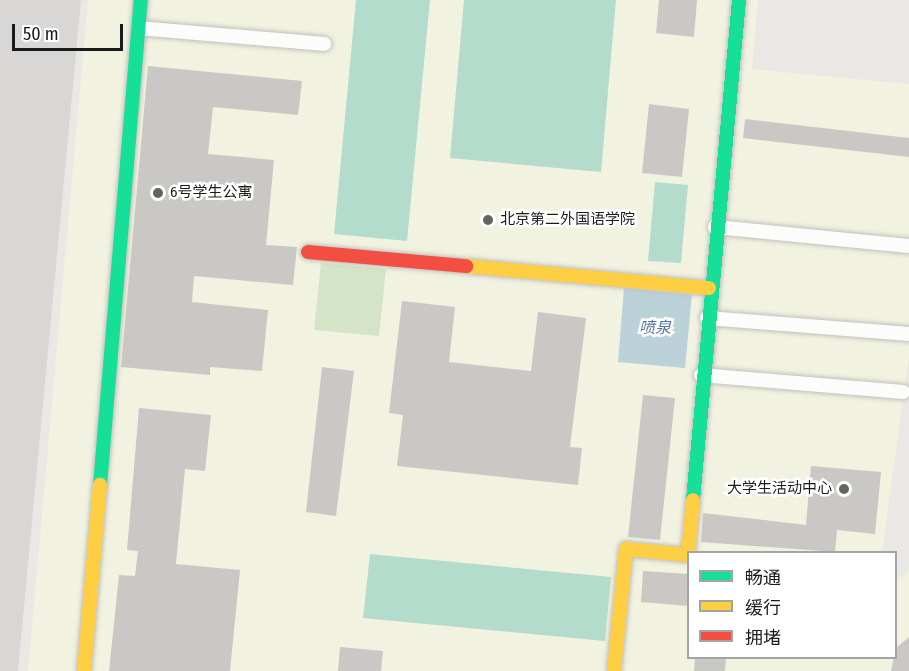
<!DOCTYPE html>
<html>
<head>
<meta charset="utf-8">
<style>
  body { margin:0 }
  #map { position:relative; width:909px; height:671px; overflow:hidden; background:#e9e8e4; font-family:"Fira Sans Condensed","Noto Sans SC",sans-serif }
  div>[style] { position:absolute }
  .residential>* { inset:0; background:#d8d7d5 }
  .education>* { inset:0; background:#f2f2e0 }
  .grass>* { inset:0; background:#d5e4c6 }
  .pitch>* { inset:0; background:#b4dccc }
  .water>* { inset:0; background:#bbd2d9 }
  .building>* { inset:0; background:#cac8c5 }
  .roads { filter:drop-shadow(0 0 2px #c0c0be) drop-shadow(0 0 2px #c0c0be) }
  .street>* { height:14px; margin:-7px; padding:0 7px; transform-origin:7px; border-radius:7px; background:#fcfcfb }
  .fast>* { height:14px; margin:-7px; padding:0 7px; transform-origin:7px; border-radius:7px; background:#16e098 }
  .slow>* { height:14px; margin:-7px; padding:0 7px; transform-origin:7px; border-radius:7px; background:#ffcf43 }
  .jam>* { height:14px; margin:-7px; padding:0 7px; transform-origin:7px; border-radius:7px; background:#f24e42 }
  .dots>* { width:16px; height:16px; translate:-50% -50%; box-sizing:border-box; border:3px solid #fff; border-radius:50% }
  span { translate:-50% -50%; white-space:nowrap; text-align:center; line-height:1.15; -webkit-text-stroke:5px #fff; paint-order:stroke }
  .poi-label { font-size:15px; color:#1b1b1b }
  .left { translate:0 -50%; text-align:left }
  .right { translate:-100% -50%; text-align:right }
  .water-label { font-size:16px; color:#54769e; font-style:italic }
  .legend { position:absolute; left:687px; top:551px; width:210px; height:108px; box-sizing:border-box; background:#fff; border:2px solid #a4a4a4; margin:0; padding:8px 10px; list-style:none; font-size:18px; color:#1b1b1b }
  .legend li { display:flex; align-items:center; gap:12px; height:30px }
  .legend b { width:30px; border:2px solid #a4a4a4 }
  .scale { position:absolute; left:12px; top:24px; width:111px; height:27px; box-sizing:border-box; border:3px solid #1b1b1b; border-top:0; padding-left:8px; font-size:18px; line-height:21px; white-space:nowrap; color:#1b1b1b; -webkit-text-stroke:4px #fff; paint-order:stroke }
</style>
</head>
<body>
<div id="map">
  <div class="residential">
    <i style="clip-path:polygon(0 0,81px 0,18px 671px,0 671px)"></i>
  </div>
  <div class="education">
    <i style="clip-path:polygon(88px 0,758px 0,752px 69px,909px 84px,909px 357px,882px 552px,688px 552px,688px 658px,896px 658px,896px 579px,908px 572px,909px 564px,909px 671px,28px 671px)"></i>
  </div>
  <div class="grass">
    <i style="clip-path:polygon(321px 263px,386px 269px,379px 336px,314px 330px)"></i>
  </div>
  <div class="pitch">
    <i style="clip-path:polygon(356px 0,430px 0,407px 241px,334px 234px)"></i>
    <i style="clip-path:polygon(464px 0,616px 0,601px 172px,450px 158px)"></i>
    <i style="clip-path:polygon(655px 182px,688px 185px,681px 263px,648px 261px)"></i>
    <i style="clip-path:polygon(370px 554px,611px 577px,605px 641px,363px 618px)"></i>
  </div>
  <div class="water">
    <i style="clip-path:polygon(624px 288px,692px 295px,685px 368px,618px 362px)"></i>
  </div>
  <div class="building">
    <i style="clip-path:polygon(659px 0,697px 0,694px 37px,656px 33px)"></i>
    <i style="clip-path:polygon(148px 66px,302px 81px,298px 115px,213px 107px,208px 154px,274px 160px,266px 245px,297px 247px,293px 285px,194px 276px,192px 302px,268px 310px,262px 371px,210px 367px,210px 375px,121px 367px)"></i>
    <i style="clip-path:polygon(649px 104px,689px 109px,682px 177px,642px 173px)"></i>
    <i style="clip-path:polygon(745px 119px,909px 138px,909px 157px,743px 138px)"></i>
    <i style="clip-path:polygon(402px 301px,455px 307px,449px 362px,531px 371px,538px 312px,586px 318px,570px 447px,582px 448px,578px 485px,397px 466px,403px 415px,389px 413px)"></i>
    <i style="clip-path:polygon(322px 367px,354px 371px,336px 516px,306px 512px)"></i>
    <i style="clip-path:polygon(643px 395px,675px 398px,660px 540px,628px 537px)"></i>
    <i style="clip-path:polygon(139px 408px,211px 415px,205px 471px,185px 469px,176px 564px,240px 570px,230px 671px,109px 671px,119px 575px,135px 576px,138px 551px,127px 550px)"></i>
    <i style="clip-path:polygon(811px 466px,881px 472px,875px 534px,837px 530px,835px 552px,701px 542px,703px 513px,806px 525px)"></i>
    <i style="clip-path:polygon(643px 571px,688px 574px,688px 606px,641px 602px)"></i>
    <i style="clip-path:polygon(909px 637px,909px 671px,891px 671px,896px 648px)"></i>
    <i style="clip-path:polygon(340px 647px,383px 651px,381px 671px,338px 671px)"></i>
    <i style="clip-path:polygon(695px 657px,726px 657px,725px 671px,694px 671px)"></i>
  </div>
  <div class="roads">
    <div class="street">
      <i style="left:139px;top:28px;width:186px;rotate:4.9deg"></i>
      <i style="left:715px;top:227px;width:195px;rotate:5.6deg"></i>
      <i style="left:707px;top:318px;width:203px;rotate:4.5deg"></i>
      <i style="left:701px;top:375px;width:203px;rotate:4.8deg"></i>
    </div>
    <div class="fast">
      <i style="left:100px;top:485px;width:487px;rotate:-85.2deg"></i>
      <i style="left:693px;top:500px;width:502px;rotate:-84.74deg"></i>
    </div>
    <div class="slow">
      <i style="left:466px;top:266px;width:244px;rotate:5.2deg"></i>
      <i style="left:84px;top:671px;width:187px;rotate:-85.1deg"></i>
      <i style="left:614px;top:671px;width:123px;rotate:-84.4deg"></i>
      <i style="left:626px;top:549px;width:62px;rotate:5.5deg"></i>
      <i style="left:688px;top:555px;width:55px;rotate:-84.8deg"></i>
    </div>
    <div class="jam">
      <i style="left:308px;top:252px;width:159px;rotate:5.1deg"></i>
    </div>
  </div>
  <div class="dots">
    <i style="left:158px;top:193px;background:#636361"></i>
    <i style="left:488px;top:220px;background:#636361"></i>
    <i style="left:844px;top:489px;background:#636361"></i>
  </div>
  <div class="poi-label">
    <span class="left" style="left:170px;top:193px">6号学生公寓</span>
    <span class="left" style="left:500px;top:220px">北京第二外国语学院</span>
    <span class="right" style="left:832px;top:489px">大学生活动中心</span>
  </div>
  <div class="water-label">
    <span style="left:655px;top:328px">喷泉</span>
  </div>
  <ul class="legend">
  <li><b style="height:8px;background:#16e098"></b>畅通</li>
  <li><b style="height:8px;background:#ffcf43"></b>缓行</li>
  <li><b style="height:8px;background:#f24e42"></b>拥堵</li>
  </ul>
  <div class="scale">50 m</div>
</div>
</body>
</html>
